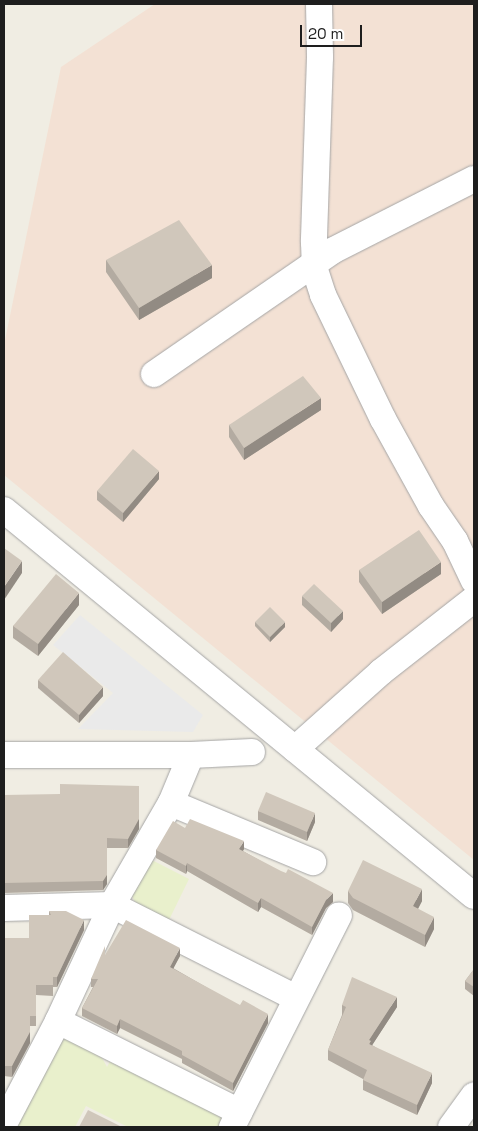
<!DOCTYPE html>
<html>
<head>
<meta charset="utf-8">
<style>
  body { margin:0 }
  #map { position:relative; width:478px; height:1131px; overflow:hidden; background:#f0ede3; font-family:"Space Grotesk",sans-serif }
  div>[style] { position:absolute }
  .military>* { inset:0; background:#f3e1d4 }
  .farmland>* { inset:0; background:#e9f0cc }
  .parking>* { inset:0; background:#eaeaea }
  .roads { filter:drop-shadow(0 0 1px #a5a5a5) drop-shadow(0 0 1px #a5a5a5) }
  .minor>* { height:26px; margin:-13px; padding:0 13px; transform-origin:13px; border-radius:13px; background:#fff }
  .wall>* { inset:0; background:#b3aba1 }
  .shaded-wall>* { inset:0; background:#928b83 }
  .building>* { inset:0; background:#d0c7bb }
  span { translate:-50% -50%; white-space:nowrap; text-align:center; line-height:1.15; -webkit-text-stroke:5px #fff; paint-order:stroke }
  .frame { position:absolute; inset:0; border:5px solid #1e1e1e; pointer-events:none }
  .scale { position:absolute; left:300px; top:25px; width:62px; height:22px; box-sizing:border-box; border:2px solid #1e1e1e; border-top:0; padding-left:6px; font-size:15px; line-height:18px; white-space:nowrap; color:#1e1e1e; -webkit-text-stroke:4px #fff; paint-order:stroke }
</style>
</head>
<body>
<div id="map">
  <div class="military">
    <i style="clip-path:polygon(155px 4px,474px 4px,474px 860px,4px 475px,4px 345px,61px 67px)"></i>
  </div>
  <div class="farmland">
    <i style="clip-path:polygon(146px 857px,189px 879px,168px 922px,137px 906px,130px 892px)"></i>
    <i style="clip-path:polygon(59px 1037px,96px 1047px,107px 1067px,113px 1056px,224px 1114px,222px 1127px,128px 1127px,86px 1106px,75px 1127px,17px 1127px)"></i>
  </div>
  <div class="parking">
    <i style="clip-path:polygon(80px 615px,203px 715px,193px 732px,78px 729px,113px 693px,53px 645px)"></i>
  </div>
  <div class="roads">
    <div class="minor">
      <i style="left:319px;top:4px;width:53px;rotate:88.9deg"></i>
      <i style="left:320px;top:57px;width:185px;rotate:91.9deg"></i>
      <i style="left:314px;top:242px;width:28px;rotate:88deg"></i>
      <i style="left:315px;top:270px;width:26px;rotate:72deg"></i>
      <i style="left:323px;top:295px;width:138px;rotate:64.2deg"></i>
      <i style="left:383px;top:419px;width:99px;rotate:61.1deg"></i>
      <i style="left:431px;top:506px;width:42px;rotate:55.6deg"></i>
      <i style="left:455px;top:541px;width:44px;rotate:64.6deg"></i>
      <i style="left:154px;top:374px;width:216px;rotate:-34.6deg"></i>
      <i style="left:332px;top:251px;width:159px;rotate:-26.9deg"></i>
      <i style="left:4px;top:510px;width:608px;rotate:39.4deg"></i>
      <i style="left:295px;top:749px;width:115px;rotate:-41.8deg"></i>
      <i style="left:381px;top:672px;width:118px;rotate:-38.1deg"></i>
      <i style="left:4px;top:755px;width:187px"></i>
      <i style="left:191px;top:755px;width:61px;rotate:-2.8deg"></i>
      <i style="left:171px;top:803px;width:154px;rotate:22.6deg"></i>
      <i style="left:4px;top:908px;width:108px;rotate:-1.6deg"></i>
      <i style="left:112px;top:905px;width:118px;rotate:-60deg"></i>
      <i style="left:171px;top:803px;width:52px;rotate:-67.4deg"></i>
      <i style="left:58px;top:1021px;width:203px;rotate:26.6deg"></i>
      <i style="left:4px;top:1124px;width:116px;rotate:-62.3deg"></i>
      <i style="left:58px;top:1021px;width:128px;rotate:-65deg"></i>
      <i style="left:112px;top:905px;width:206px;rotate:26.8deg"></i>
      <i style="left:232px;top:1127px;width:237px;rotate:-63.2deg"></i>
      <i style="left:451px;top:1127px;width:39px;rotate:-54deg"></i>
    </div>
  </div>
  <div class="wall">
    <i style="clip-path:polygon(106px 260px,212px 278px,139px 320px,106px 272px)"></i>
    <i style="clip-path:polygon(321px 410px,244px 460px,229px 437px,229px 425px)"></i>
    <i style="clip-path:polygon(159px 479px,123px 522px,97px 500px,97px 491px)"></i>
    <i style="clip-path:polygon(359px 570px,441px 574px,382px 614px,359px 582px)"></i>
    <i style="clip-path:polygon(302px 596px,343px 619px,331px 632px,302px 605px)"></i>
    <i style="clip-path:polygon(79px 605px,38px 656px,13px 638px,13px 626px)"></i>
    <i style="clip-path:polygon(255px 622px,285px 627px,270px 642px,255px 626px)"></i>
    <i style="clip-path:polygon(38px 680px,103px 696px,79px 723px,38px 688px)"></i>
    <i style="clip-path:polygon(4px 795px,139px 829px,128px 848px,107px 848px,107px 884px,103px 890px,4px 893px)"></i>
    <i style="clip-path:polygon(258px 811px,315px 822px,307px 841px,258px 820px)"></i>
    <i style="clip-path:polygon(185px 828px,244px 849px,243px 851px,333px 902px,326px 908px,312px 935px,261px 907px,258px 912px,187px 871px,186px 874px,156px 858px,156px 850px)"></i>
    <i style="clip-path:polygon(348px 891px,422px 901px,418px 909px,434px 929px,425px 947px,353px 910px,348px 903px)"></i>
    <i style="clip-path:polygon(49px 911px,84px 930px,57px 987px,53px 987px,53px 996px,36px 995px,36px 1026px,30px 1026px,30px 1043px,12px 1077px,4px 1076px,4px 938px,29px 938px,49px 915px)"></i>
    <i style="clip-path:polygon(105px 955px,180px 956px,173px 968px,268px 1023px,233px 1091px,182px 1063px,182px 1059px,120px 1028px,117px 1034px,82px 1016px,82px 1008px,93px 987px,91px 987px,91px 979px)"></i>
    <i style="clip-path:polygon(474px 969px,474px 996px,465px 989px,465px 981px)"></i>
    <i style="clip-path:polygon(342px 1005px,397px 1007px,372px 1045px,432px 1083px,417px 1115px,363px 1090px,363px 1079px,328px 1060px,328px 1050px,342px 1015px)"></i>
  </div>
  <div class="shaded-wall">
    <i style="clip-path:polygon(212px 265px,212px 278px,139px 320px,139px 308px)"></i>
    <i style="clip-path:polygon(321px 398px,321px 410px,244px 460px,244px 448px)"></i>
    <i style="clip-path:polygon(159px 471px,159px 479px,123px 522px,123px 513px)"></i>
    <i style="clip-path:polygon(22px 561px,22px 573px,4px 600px,4px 587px)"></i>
    <i style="clip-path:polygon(441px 562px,441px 574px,382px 614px,382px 602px)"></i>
    <i style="clip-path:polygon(79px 593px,79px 605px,38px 656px,38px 644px)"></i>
    <i style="clip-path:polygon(343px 611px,343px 619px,331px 632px,331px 623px)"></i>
    <i style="clip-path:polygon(285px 622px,285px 627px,270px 642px,270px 637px)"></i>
    <i style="clip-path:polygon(103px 687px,103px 696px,79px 723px,79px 715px)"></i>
    <i style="clip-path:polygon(139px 786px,139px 829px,128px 848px,128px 839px)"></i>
    <i style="clip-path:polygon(315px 813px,315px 822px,307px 841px,307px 832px)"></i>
    <i style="clip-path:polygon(107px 838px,107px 884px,103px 890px,103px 881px)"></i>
    <i style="clip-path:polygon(244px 841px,244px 849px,239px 857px,239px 849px)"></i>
    <i style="clip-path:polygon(187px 863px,187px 871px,186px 874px,186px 866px)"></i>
    <i style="clip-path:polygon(422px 889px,422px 901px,413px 918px,413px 906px)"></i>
    <i style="clip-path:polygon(333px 893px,333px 902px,326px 908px,312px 935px,312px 927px,326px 900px)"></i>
    <i style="clip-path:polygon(261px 898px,261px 907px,258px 912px,258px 903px)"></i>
    <i style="clip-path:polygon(434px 917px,434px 929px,425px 947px,425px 935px)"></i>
    <i style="clip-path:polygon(84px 920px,84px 930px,57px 987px,57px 977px)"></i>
    <i style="clip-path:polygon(180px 948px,180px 956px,170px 975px,170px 967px)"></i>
    <i style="clip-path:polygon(397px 997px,397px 1007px,371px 1047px,371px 1051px,369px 1040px)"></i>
    <i style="clip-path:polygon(268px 1014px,268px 1023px,233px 1091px,233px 1083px)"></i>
    <i style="clip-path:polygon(30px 1016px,30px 1043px,12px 1077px,12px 1066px)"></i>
    <i style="clip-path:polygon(120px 1019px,120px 1028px,117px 1034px,117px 1026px)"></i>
    <i style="clip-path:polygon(432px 1073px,432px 1083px,417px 1115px,417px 1105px)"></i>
  </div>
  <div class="building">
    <i style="clip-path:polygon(179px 220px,212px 265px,139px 308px,106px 260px)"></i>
    <i style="clip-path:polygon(303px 376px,321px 398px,244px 448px,229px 425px)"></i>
    <i style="clip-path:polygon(133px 449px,159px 471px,123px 513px,97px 491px)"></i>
    <i style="clip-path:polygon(419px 530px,441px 562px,382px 602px,359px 570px)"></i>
    <i style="clip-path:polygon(4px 548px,22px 561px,4px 587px)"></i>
    <i style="clip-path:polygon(56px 574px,79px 593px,38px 644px,13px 626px)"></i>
    <i style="clip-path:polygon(314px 584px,343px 611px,331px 623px,302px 596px)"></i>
    <i style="clip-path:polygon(270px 607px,285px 622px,270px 637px,255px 622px)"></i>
    <i style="clip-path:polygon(63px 652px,103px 687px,79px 715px,38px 680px)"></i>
    <i style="clip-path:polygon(60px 784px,139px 786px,139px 819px,128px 839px,107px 838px,107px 875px,103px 881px,4px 883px,4px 795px,60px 794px)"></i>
    <i style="clip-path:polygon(266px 792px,315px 813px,307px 832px,258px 811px)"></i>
    <i style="clip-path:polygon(190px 819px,244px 841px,239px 849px,281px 871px,286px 873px,288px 869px,333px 893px,326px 900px,312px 927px,261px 898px,258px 903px,187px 863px,186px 866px,156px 850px,173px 821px,185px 828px)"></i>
    <i style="clip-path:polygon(363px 860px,422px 889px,413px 906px,434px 917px,425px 935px,353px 898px,348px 891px)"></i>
    <i style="clip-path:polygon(49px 911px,66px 911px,84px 920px,57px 977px,53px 977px,53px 985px,36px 985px,36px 1016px,30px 1016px,30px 1032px,12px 1066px,4px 1066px,4px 938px,29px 938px,29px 915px,51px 915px)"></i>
    <i style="clip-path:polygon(126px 920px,180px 948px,170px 967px,240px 1005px,243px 1000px,268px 1014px,233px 1083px,182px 1055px,182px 1051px,120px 1019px,117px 1026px,82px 1008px,98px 979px,91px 979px,105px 946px,105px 955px)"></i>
    <i style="clip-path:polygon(474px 969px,474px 987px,465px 981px)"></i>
    <i style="clip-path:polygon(352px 977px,397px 997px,369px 1040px,371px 1041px,369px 1044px,432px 1073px,417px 1105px,363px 1080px,367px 1070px,328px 1050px,346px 1007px,342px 1005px)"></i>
    <i style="clip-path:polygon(88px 1110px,122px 1127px,79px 1127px)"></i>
  </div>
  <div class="frame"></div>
  <div class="scale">20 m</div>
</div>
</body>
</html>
